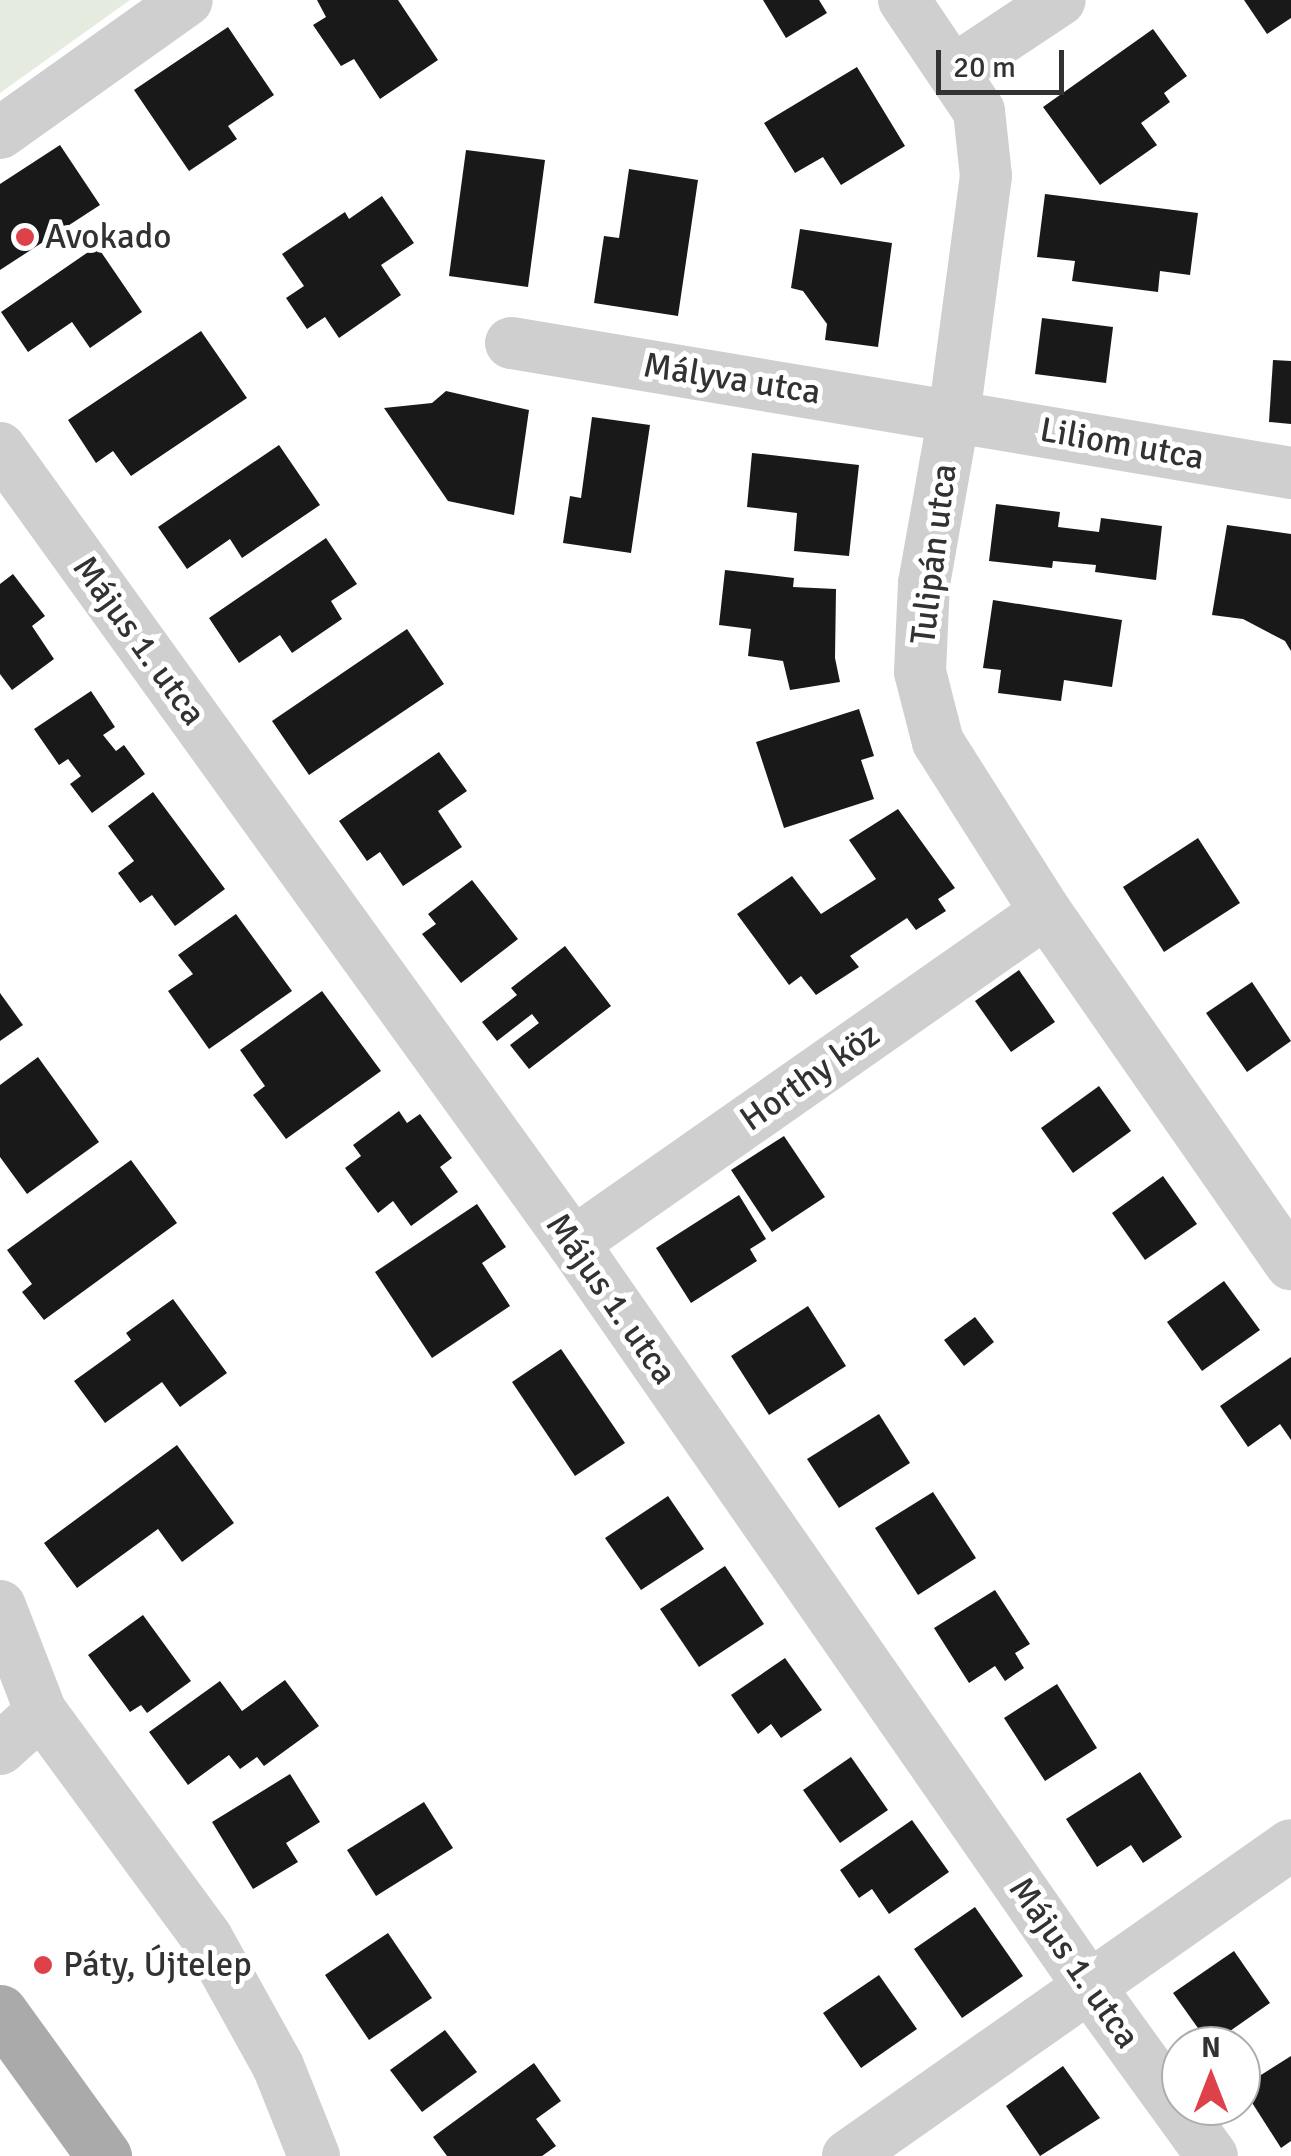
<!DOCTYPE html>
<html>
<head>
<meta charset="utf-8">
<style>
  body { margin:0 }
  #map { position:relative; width:1291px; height:2156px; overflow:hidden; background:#fff; font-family:Signika,sans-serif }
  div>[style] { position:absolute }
  .green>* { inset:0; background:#e5ebdf }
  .building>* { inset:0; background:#191919 }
  .minor>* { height:52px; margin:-26px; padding:0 26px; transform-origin:26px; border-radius:26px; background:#cfcfcf }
  .major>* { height:55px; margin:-27.5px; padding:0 27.5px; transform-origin:27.5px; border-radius:27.5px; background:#aaa }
  .dots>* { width:28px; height:28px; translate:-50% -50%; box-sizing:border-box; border:5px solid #fff; border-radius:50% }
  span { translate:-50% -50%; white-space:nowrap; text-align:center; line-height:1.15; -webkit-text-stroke:10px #fff; paint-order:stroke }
  .poi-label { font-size:35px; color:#323232 }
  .left { translate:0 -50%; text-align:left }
  .street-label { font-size:35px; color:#323232 }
  .north { position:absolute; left:1161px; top:2026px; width:100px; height:100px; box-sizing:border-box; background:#fff; border:2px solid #adadad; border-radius:50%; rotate:0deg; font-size:28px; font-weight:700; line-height:40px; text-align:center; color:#323232 }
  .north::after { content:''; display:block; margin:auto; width:35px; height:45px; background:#dd4149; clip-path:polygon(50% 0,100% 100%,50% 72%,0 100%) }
  .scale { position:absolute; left:936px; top:50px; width:128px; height:45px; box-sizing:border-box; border:5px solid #323232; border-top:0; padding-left:12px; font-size:30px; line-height:35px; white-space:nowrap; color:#323232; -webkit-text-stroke:8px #fff; paint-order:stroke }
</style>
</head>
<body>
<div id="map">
  <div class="green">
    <i style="clip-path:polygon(0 0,130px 0,0 93px)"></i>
  </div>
  <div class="building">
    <i style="clip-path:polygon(317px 0,398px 0,438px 60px,380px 99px,354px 59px,341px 66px,313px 25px,326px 17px)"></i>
    <i style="clip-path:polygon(763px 0,819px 0,827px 13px,786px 38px)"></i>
    <i style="clip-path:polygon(1244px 0,1291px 0,1291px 18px,1267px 34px)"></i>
    <i style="clip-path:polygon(228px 27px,274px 95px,228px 126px,237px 139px,189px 171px,134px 90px)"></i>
    <i style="clip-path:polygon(1153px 29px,1187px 76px,1164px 93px,1170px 102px,1141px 123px,1157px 145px,1100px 185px,1043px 107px)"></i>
    <i style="clip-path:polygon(857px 67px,905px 146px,841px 185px,823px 157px,795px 173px,764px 123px)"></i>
    <i style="clip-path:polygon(60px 145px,100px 205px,0 270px,0 184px)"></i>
    <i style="clip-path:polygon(466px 150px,545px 160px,528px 287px,449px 276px)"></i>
    <i style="clip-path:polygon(629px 169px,698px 180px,678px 316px,594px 303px,604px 236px,619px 238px)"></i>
    <i style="clip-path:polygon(1045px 194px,1198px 213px,1190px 275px,1160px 271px,1158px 292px,1072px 281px,1075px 261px,1037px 257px)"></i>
    <i style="clip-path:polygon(382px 196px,414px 243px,381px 265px,401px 295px,339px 338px,325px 317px,307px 329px,286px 298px,304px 286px,282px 254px,345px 212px,349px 219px)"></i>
    <i style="clip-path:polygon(800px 229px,892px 243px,878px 347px,825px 340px,827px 324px,803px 291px,791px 288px)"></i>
    <i style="clip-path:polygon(97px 246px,142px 312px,90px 348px,72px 322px,28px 352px,1px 312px)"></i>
    <i style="clip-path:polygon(1042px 318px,1113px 327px,1106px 383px,1035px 374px)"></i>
    <i style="clip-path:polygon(201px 331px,247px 398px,131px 476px,113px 451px,96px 463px,68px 420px)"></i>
    <i style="clip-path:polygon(1273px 360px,1291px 361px,1291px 424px,1269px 422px)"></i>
    <i style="clip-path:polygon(446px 391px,529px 410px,514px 515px,448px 501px,384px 408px,432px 403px)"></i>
    <i style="clip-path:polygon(592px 417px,650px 425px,631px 553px,563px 543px,570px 496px,581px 498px)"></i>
    <i style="clip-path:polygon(279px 445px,320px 505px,242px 558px,230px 539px,187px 569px,158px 527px)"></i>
    <i style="clip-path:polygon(752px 453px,859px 465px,849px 556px,794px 551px,797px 513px,747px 507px)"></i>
    <i style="clip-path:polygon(996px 504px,1060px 512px,1058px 527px,1099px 532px,1101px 518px,1162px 526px,1156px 580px,1095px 572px,1096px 565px,1053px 561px,1052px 568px,989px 561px)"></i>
    <i style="clip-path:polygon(1227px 525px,1291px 534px,1291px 651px,1285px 641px,1243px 619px,1212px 615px)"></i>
    <i style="clip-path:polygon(326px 538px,357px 584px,331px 601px,342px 619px,292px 653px,280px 635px,239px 663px,209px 618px)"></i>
    <i style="clip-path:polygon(725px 570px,794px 578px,793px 587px,836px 589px,835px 658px,840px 682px,790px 690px,783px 661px,748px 656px,751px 629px,719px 625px)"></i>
    <i style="clip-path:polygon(13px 574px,45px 616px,32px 626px,54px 659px,12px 690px,0 674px,0 584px)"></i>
    <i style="clip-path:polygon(993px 600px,1122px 620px,1112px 687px,1064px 680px,1061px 701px,998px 693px,1001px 670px,983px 668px)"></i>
    <i style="clip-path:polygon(407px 629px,444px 684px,309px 775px,272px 721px)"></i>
    <i style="clip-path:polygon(91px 691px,115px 727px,103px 735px,116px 751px,124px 745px,145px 774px,92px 813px,70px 784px,81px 776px,68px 759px,59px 765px,34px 729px)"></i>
    <i style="clip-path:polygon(859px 709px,874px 756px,861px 760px,874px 799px,784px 828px,756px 742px)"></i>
    <i style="clip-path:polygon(439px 752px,467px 791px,438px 811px,462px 847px,403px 886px,380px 852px,367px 861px,339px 821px)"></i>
    <i style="clip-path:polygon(153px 792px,225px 889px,175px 926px,152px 895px,140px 903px,118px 873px,134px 861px,108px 826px)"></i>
    <i style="clip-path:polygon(898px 809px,955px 888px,938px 899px,946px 911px,916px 930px,907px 918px,850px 956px,859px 967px,816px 995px,801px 976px,789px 985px,737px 914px,792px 876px,821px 914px,876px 879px,849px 840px)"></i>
    <i style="clip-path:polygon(1198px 838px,1240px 903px,1164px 952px,1123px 887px)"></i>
    <i style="clip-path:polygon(472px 880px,518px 939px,461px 983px,422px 934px,436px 924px,428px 914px)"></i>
    <i style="clip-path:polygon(236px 914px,292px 991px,209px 1049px,168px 991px,193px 974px,178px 955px)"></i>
    <i style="clip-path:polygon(565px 946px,611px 1006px,529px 1069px,510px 1045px,539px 1023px,532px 1014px,497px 1041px,482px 1022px,517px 995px,511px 988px)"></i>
    <i style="clip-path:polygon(1019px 970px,1055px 1022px,1011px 1052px,975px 1001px)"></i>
    <i style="clip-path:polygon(1252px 982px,1291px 1041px,1247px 1072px,1206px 1013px)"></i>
    <i style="clip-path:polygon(322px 991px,381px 1071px,286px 1139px,253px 1095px,265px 1086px,240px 1050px)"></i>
    <i style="clip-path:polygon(0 993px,23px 1025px,0 1041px)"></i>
    <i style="clip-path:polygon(38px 1057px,99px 1142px,27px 1194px,0 1157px,0 1085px)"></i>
    <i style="clip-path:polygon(1099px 1086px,1131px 1131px,1073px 1173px,1041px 1128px)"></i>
    <i style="clip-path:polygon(399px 1111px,407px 1123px,420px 1114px,452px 1158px,440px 1167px,458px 1192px,411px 1226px,393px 1201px,378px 1213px,345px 1168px,361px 1156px,353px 1145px)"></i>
    <i style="clip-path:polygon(784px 1136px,825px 1197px,772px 1232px,731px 1170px)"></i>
    <i style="clip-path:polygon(131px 1160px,177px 1223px,44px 1320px,22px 1292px,32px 1284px,7px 1250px)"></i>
    <i style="clip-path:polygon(1163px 1176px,1197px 1224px,1145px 1260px,1112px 1213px)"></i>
    <i style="clip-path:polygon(739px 1195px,766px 1239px,750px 1249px,757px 1261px,691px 1303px,656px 1248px)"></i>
    <i style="clip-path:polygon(477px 1204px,506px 1247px,482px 1263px,510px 1306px,432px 1358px,375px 1272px)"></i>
    <i style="clip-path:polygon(1224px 1281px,1260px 1330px,1202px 1371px,1167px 1322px)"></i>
    <i style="clip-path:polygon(173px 1299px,227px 1373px,180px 1407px,162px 1382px,105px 1423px,74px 1381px,131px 1340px,126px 1333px)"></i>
    <i style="clip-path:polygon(808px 1306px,846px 1366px,769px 1415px,731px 1356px)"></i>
    <i style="clip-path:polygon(975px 1317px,994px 1342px,964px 1366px,944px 1340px)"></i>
    <i style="clip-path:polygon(561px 1349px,625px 1443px,575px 1476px,512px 1382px)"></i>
    <i style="clip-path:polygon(1291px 1357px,1291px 1440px,1280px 1424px,1248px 1447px,1220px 1406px)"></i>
    <i style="clip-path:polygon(879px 1414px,910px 1463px,839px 1508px,807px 1459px)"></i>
    <i style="clip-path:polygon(177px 1445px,234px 1523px,182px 1562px,158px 1529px,77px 1588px,44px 1543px)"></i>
    <i style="clip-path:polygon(933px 1492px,976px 1558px,918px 1595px,875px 1528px)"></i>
    <i style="clip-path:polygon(668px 1496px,704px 1549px,641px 1590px,605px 1538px)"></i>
    <i style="clip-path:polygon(725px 1566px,764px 1624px,699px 1667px,660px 1609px)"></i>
    <i style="clip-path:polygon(995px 1590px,1030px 1644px,1015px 1653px,1024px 1668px,1005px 1681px,995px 1666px,969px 1683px,934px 1628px)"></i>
    <i style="clip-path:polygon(143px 1615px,191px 1681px,147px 1713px,141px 1705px,130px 1712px,88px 1655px)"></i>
    <i style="clip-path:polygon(785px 1658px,822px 1710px,781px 1738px,771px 1724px,758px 1734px,731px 1695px)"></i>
    <i style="clip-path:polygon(285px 1680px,319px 1726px,264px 1766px,257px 1757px,240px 1769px,229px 1755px,188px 1785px,149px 1732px,220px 1681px,242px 1711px)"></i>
    <i style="clip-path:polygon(1057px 1684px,1097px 1748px,1045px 1781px,1004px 1718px)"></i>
    <i style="clip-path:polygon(851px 1757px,888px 1810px,840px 1843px,803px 1790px)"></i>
    <i style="clip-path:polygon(1140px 1772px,1182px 1837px,1143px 1863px,1131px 1845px,1097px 1867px,1066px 1819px)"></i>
    <i style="clip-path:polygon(290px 1774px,320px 1822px,286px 1843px,298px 1862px,253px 1889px,212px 1822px)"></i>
    <i style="clip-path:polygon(424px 1802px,453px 1848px,376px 1896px,347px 1850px)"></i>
    <i style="clip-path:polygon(912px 1820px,949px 1872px,889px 1914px,872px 1889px,859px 1898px,840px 1870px)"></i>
    <i style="clip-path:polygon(975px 1907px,1023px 1976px,962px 2018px,914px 1949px)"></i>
    <i style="clip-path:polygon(388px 1933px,432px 1998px,369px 2040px,325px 1975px)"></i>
    <i style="clip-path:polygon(1234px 1951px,1270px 2003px,1210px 2045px,1173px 1993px)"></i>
    <i style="clip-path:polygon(879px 1975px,917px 2029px,861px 2068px,823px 2013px)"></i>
    <i style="clip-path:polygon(445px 2030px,477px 2072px,422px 2112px,390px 2070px)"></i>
    <i style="clip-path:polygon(1291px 2056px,1291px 2141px,1281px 2148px,1242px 2087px)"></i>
    <i style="clip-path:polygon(534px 2063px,561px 2101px,536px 2119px,556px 2146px,542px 2156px,447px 2156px,433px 2137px)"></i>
    <i style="clip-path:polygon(1063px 2066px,1100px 2118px,1040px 2156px,1006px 2106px)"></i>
  </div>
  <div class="minor">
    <i style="left:904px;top:0;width:134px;rotate:56deg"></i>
    <i style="left:979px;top:111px;width:65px;rotate:83.9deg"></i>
    <i style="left:986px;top:176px;width:241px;rotate:97.6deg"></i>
    <i style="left:954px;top:415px;width:171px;rotate:100.1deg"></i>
    <i style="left:924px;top:583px;width:89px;rotate:92.6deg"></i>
    <i style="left:920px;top:672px;width:72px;rotate:75.6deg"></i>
    <i style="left:938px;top:742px;width:201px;rotate:57.6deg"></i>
    <i style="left:1046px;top:912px;width:429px;rotate:55.2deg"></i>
    <i style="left:953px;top:71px;width:128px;rotate:-33.6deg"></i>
    <i style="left:0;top:133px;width:229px;rotate:-35.4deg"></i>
    <i style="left:511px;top:343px;width:791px;rotate:9.46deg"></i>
    <i style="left:0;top:448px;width:980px;rotate:54.22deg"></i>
    <i style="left:573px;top:1243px;width:908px;rotate:55.23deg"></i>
    <i style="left:1091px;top:1989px;width:206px;rotate:54.1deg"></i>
    <i style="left:573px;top:1243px;width:577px;rotate:-34.98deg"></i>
    <i style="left:0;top:1606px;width:114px;rotate:68.9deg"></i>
    <i style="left:41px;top:1712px;width:280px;rotate:53.7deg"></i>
    <i style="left:207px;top:1938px;width:146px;rotate:61deg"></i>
    <i style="left:278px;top:2066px;width:97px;rotate:68.2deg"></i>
    <i style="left:0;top:1749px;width:55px;rotate:-42.1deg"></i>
    <i style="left:848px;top:2156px;width:541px;rotate:-35.07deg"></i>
  </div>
  <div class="major">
    <i style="left:0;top:2012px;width:178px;rotate:54.2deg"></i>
  </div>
  <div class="dots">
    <i style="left:25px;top:237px;background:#dd4149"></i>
    <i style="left:43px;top:1965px;background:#dd4149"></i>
  </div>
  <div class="poi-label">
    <span class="left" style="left:45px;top:237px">Avokado</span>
    <span class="left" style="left:63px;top:1965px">Páty, Újtelep</span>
  </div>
  <div class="street-label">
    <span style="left:732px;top:379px;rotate:9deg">Mályva utca</span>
    <span style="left:1122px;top:444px;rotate:10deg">Liliom utca</span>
    <span style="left:934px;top:554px;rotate:-83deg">Tulipán utca</span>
    <span style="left:139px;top:641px;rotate:54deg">Május 1. utca</span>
    <span style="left:810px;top:1077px;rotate:-35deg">Horthy köz</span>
    <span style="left:611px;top:1299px;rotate:55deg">Május 1. utca</span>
    <span style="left:1074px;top:1963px;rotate:55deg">Május 1. utca</span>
  </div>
  <div class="north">N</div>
  <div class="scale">20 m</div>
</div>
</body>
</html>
